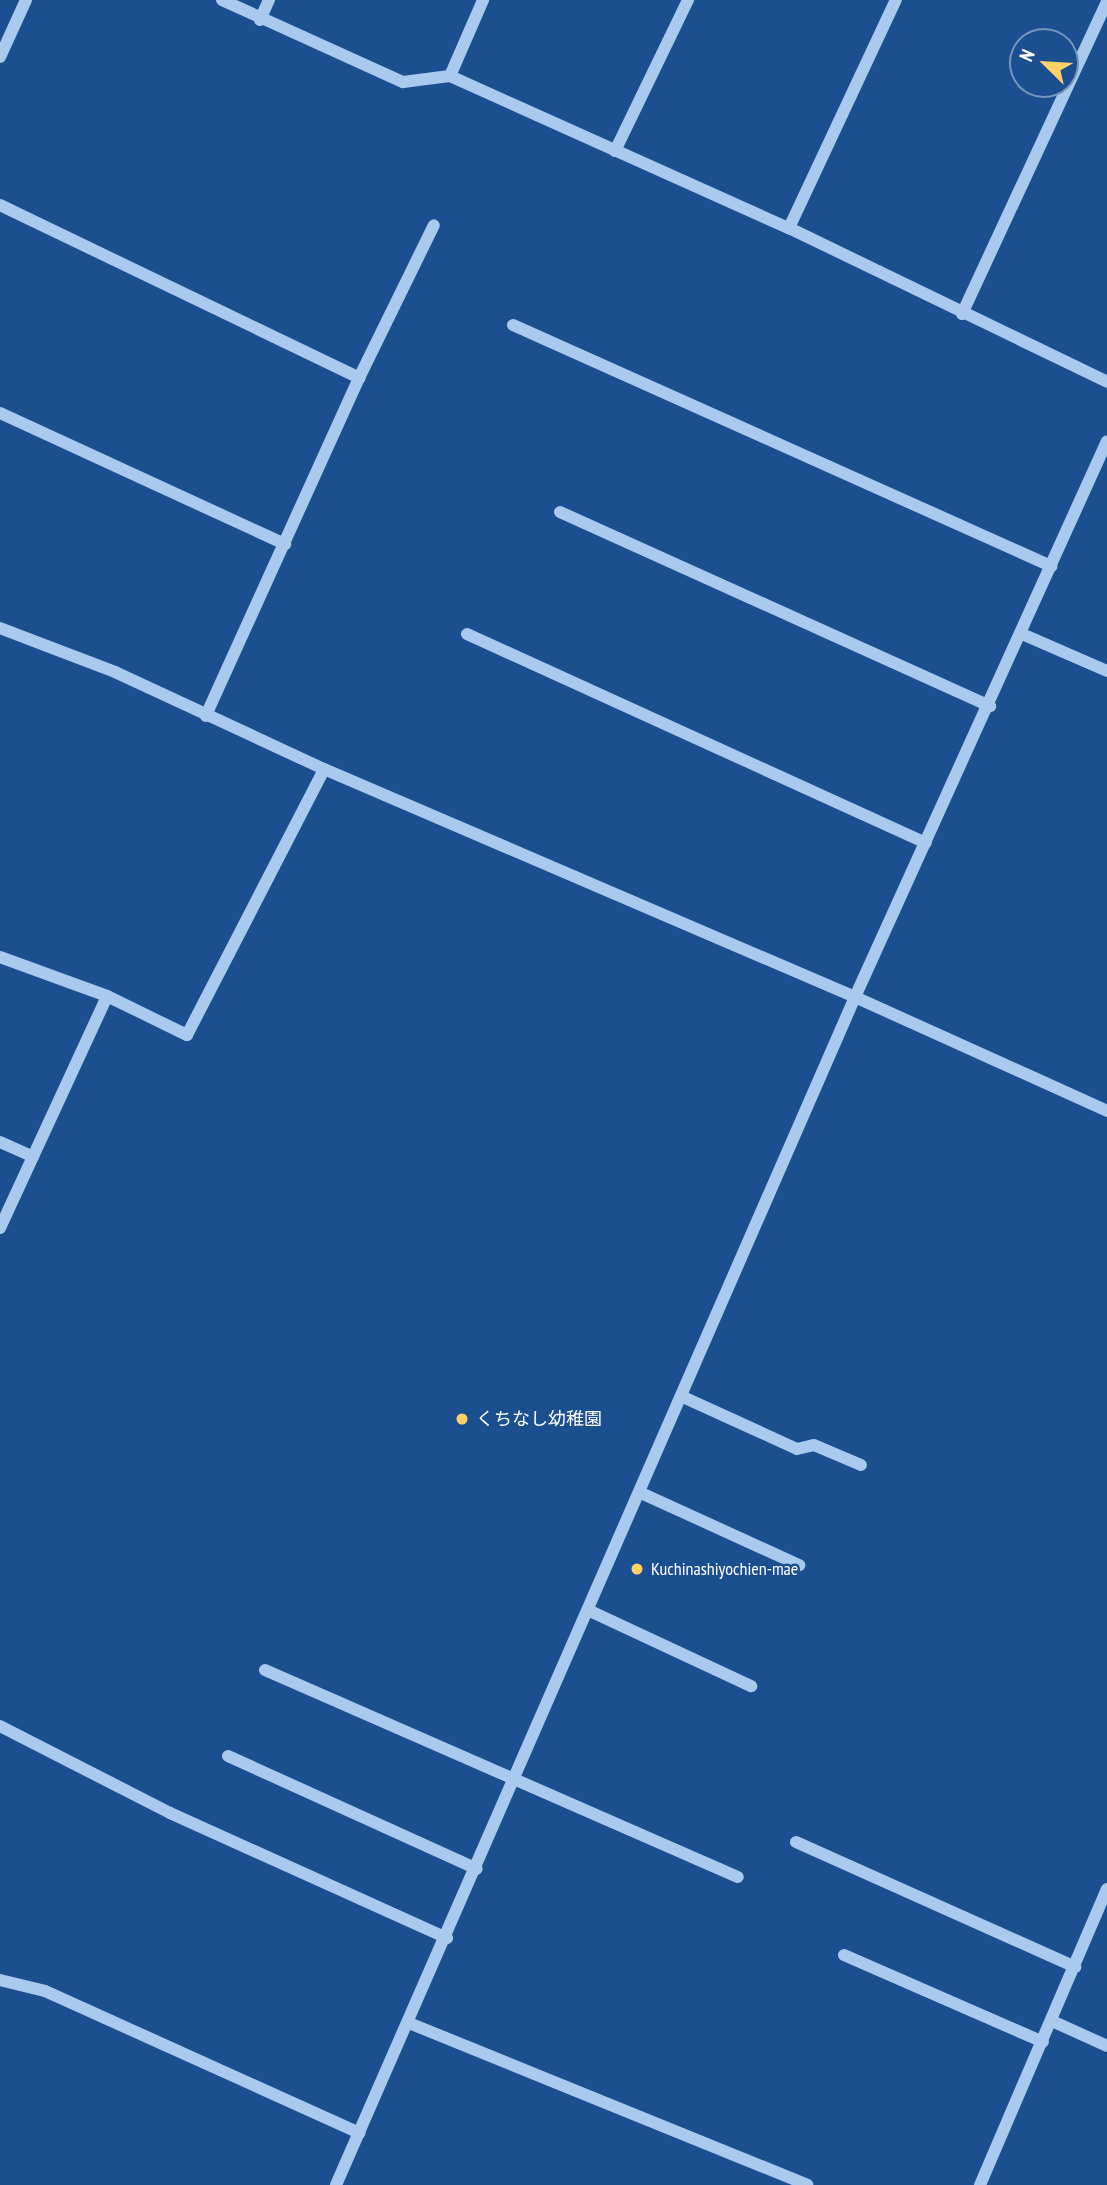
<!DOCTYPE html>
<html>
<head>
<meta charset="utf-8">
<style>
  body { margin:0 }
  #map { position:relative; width:1107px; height:2185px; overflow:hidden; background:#1b4f8f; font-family:"PT Sans Narrow","Noto Sans JP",sans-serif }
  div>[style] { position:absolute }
  .minor>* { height:12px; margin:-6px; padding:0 6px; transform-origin:6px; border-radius:6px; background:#a9c9ee }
  .dots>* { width:19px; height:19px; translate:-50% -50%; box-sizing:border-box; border:4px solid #1b4f8f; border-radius:50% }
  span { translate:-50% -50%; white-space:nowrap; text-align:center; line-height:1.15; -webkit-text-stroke:5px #1b4f8f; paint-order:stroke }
  .poi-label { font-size:18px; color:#fff }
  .left { translate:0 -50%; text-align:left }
  .north { position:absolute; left:1009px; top:28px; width:70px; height:70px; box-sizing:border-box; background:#1b4f8f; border:2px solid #7695bc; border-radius:50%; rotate:294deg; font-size:19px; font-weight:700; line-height:28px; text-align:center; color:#fff }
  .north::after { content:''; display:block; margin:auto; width:24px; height:32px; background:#ffd166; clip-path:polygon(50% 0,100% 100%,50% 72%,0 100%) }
</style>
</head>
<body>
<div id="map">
  <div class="minor">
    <i style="left:222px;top:0;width:199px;rotate:24.4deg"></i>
    <i style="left:403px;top:82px;width:47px;rotate:-7.3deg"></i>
    <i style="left:450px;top:76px;width:372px;rotate:24.2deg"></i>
    <i style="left:789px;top:228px;width:353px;rotate:25.8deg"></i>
    <i style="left:260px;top:20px;width:22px;rotate:-66deg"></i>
    <i style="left:0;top:57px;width:63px;rotate:-65.5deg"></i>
    <i style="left:450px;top:76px;width:83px;rotate:-66.5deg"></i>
    <i style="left:615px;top:151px;width:168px;rotate:-64.2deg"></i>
    <i style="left:0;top:205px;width:399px;rotate:25.7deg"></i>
    <i style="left:359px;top:378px;width:371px;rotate:114.4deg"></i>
    <i style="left:789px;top:228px;width:252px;rotate:-64.9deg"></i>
    <i style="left:962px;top:314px;width:344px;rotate:-65.1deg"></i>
    <i style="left:513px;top:325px;width:590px;rotate:24.13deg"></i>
    <i style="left:359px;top:378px;width:170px;rotate:-63.9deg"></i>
    <i style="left:0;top:413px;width:314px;rotate:24.7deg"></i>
    <i style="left:560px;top:512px;width:472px;rotate:24.3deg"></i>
    <i style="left:0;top:628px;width:123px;rotate:20.9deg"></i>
    <i style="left:115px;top:672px;width:230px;rotate:24.9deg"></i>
    <i style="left:324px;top:769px;width:578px;rotate:23.24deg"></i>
    <i style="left:855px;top:997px;width:277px;rotate:24.3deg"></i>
    <i style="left:467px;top:634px;width:504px;rotate:24.48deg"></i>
    <i style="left:1022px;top:634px;width:93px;rotate:23.5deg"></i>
    <i style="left:0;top:957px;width:114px;rotate:20deg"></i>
    <i style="left:107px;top:996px;width:89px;rotate:26deg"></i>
    <i style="left:187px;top:1035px;width:299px;rotate:-62.7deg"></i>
    <i style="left:0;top:1142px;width:36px;rotate:24deg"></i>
    <i style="left:0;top:1228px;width:255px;rotate:-65.2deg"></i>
    <i style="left:683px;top:1397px;width:125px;rotate:24.5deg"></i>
    <i style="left:797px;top:1449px;width:17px;rotate:-13deg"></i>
    <i style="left:814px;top:1445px;width:51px;rotate:23.1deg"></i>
    <i style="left:641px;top:1493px;width:174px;rotate:24.5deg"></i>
    <i style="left:590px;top:1611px;width:178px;rotate:25deg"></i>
    <i style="left:265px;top:1670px;width:516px;rotate:23.64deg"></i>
    <i style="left:0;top:1726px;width:191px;rotate:27.1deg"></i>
    <i style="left:170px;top:1813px;width:304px;rotate:24.3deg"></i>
    <i style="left:228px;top:1756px;width:273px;rotate:24.4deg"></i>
    <i style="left:796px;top:1842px;width:306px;rotate:24.1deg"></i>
    <i style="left:844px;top:1955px;width:217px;rotate:23.6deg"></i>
    <i style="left:0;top:1980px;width:46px;rotate:13.7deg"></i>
    <i style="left:45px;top:1991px;width:345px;rotate:24.3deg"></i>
    <i style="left:1052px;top:2021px;width:60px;rotate:24.4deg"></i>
    <i style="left:409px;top:2023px;width:430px;rotate:22.1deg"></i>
    <i style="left:336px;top:2185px;width:1296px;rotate:-66.4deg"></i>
    <i style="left:855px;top:997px;width:610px;rotate:-65.62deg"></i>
    <i style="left:980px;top:2185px;width:322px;rotate:-66.8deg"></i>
  </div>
  <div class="dots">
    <i style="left:462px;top:1419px;background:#ffd166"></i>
    <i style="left:637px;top:1569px;background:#ffd166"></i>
  </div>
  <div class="poi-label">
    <span class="left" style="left:476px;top:1419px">くちなし幼稚園</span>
    <span class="left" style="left:651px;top:1569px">Kuchinashiyochien-mae</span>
  </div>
  <div class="north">N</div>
</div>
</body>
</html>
